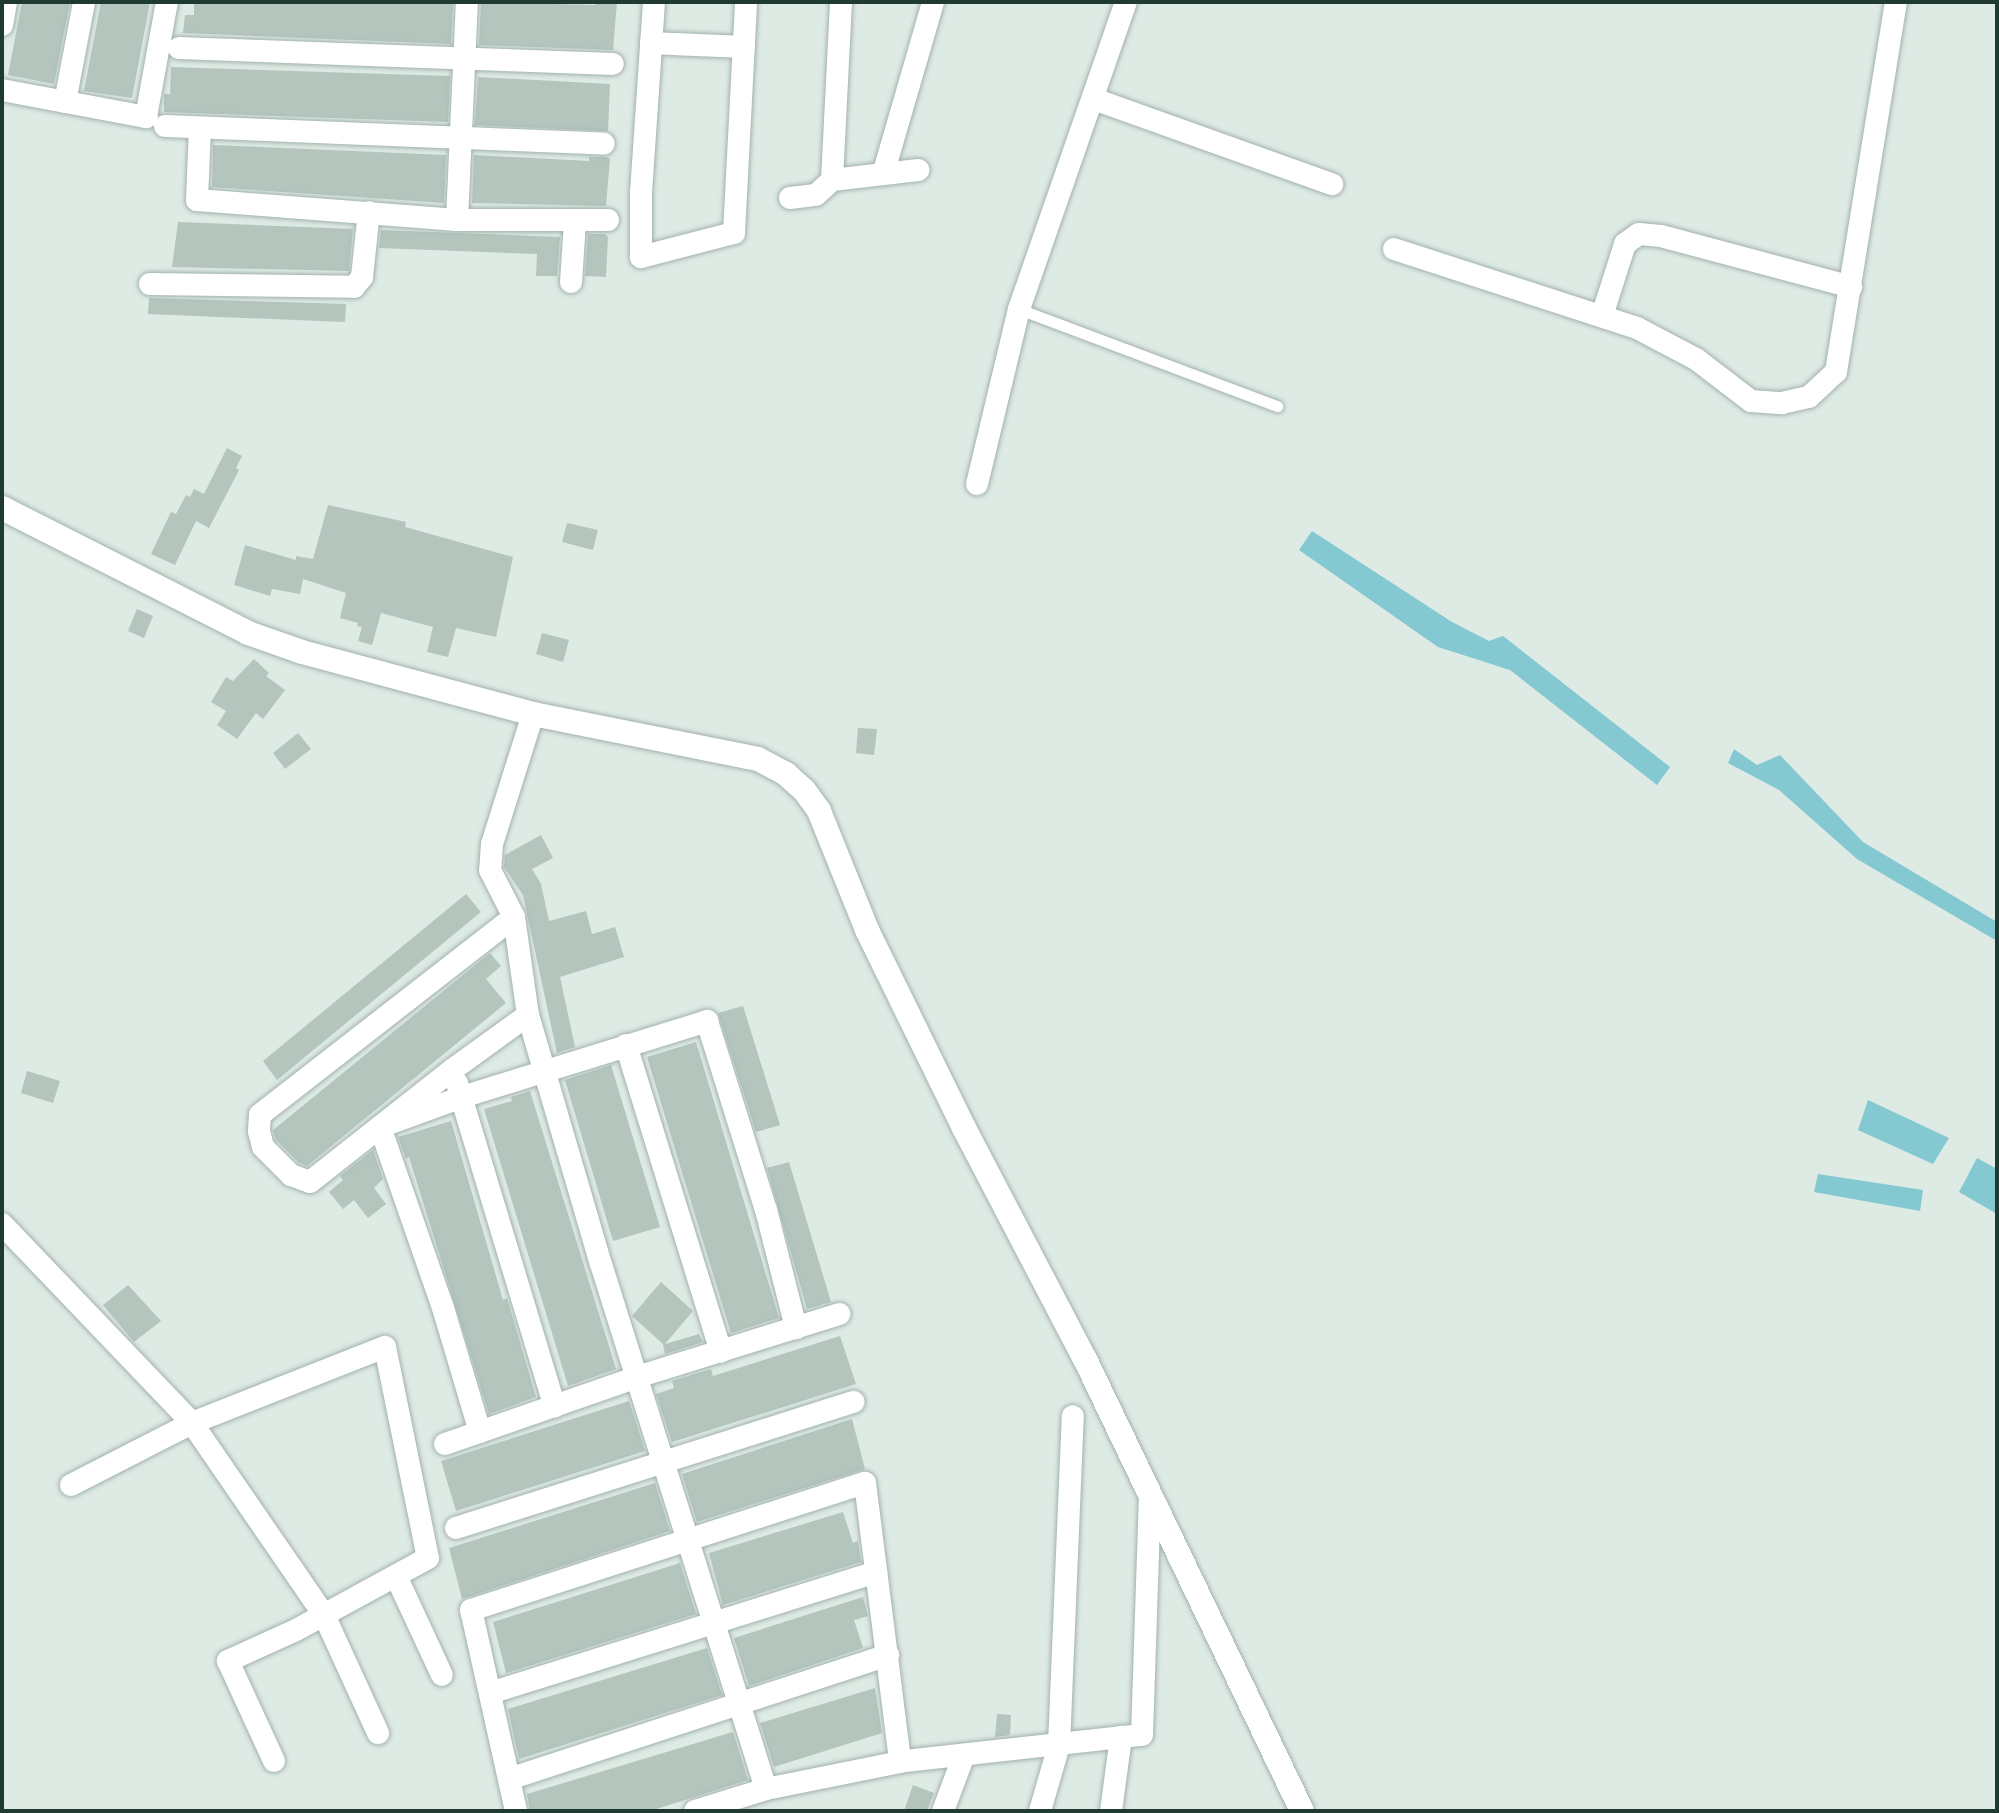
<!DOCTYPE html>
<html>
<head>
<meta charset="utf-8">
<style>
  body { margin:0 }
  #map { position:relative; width:1999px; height:1813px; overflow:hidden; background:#deeae4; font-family:"Nunito Sans",sans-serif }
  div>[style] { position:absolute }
  .water>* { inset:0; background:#84c8d1 }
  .building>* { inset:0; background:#b3c5bd }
  .roads { filter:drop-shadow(0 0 2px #a1b2ab) drop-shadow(0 0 2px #a1b2ab) }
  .service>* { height:11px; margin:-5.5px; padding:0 5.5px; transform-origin:5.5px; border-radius:5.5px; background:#fff }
  .minor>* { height:22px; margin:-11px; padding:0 11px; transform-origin:11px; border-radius:11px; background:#fff }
  .tertiary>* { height:24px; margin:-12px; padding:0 12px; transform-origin:12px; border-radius:12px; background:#fff }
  span { translate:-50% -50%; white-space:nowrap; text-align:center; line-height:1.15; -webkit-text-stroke:8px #eef7f2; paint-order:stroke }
  .frame { position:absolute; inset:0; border:4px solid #1f3a32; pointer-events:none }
</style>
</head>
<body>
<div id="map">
  <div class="water">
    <i style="clip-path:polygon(1312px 531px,1452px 622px,1489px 641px,1503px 636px,1670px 767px,1657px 785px,1510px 670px,1438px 647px,1299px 550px)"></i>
    <i style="clip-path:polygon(1734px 749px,1757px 765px,1780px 755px,1863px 842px,1997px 922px,1997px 941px,1857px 859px,1779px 790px,1728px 763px)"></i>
    <i style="clip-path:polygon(1868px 1100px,1949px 1138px,1933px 1164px,1858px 1130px)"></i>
    <i style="clip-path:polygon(1977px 1158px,1997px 1169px,1997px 1214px,1959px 1192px)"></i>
    <i style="clip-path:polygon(1818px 1174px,1923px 1190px,1920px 1211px,1814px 1192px)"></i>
  </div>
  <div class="building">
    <i style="clip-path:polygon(22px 2px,70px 2px,54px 84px,8px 75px)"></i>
    <i style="clip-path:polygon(101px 2px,150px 2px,132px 98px,84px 91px)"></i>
    <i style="clip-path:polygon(194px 2px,453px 2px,451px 44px,183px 33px,185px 15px,194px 15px)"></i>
    <i style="clip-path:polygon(481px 2px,595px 5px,596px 2px,617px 2px,613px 50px,479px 45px)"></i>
    <i style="clip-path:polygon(171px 67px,450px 76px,448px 122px,164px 112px,164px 94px,170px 94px)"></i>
    <i style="clip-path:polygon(478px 77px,610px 84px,608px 131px,475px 125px)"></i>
    <i style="clip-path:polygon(213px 145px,446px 155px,444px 203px,212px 187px)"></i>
    <i style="clip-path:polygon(474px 155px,589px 161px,589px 157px,607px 157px,610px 159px,606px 206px,472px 203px)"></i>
    <i style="clip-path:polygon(178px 222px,353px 229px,349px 271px,172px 267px)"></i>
    <i style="clip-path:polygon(381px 230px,560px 237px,557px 276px,536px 276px,537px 254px,379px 248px)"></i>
    <i style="clip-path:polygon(588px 234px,605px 234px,608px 237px,606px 277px,585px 276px)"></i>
    <i style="clip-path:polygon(149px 298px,346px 304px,345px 322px,148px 314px)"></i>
    <i style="clip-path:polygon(227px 448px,242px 456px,236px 468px,239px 470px,209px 528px,196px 521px,175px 565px,151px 554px,171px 512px,176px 514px,186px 495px,190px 497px,194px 489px,204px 494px)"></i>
    <i style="clip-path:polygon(328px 505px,406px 522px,405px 527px,513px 557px,496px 637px,456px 628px,448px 657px,427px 652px,433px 627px,381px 613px,372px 645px,358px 641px,362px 627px,357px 626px,358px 623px,340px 618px,346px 593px,303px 579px,300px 594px,272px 589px,270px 596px,234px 585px,245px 545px,296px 560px,296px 556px,313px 559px)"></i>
    <i style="clip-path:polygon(567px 523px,598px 530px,593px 550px,562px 542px)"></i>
    <i style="clip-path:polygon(137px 609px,153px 616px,144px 638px,128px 631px)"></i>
    <i style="clip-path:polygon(542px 633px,569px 640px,563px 662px,536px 654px)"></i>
    <i style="clip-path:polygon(254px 659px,269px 673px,266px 676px,285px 690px,263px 719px,256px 713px,237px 739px,217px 725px,226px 711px,211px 702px,226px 677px,233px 681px)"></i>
    <i style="clip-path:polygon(858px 728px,877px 729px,874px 755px,856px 753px)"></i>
    <i style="clip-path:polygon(298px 733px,311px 749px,285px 769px,273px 753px)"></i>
    <i style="clip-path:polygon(541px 835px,553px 858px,532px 869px,541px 884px,549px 921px,586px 911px,592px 934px,615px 927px,624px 957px,560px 977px,575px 1047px,557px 1053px,523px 895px,504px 867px,505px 855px)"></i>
    <i style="clip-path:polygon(466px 894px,481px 912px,277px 1080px,263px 1061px)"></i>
    <i style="clip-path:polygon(490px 953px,501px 966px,486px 979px,506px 1003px,307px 1166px,299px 1163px,276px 1140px,273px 1130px)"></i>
    <i style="clip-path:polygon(743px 1006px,780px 1125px,756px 1132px,718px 1013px)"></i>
    <i style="clip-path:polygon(696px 1042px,779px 1318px,731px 1333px,647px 1057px)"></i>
    <i style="clip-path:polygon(611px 1065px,660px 1227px,613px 1241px,565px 1080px)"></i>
    <i style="clip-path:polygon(27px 1071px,60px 1081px,53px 1103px,21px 1093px)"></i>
    <i style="clip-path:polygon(530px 1091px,616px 1369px,568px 1386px,484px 1109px,512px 1101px,511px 1097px)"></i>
    <i style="clip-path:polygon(451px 1121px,503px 1300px,507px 1298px,536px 1397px,489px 1414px,409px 1157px,406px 1159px,398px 1137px)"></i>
    <i style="clip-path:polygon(373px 1150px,383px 1179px,374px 1188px,386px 1204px,368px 1218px,354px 1200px,343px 1209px,329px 1192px,343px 1180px,340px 1176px)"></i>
    <i style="clip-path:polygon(789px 1162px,831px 1302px,807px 1309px,767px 1168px)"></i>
    <i style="clip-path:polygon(661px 1282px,693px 1311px,665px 1344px,699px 1334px,703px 1342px,665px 1354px,663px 1344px,632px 1316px)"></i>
    <i style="clip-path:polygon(128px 1285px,161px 1321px,134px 1342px,103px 1305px)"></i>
    <i style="clip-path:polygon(840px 1336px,856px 1384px,672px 1442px,656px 1394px,674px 1388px,672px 1381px,711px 1369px,713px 1376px)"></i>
    <i style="clip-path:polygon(629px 1401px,645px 1451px,456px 1511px,441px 1461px)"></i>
    <i style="clip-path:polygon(852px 1419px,865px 1469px,697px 1522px,682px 1474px)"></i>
    <i style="clip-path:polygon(655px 1483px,670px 1531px,462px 1599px,449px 1548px)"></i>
    <i style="clip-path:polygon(843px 1512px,853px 1543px,858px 1541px,861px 1562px,723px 1605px,709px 1553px)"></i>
    <i style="clip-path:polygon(680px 1563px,696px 1614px,506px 1673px,493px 1622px)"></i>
    <i style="clip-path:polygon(863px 1597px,868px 1616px,854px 1620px,863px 1648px,749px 1686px,734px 1638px)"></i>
    <i style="clip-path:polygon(707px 1648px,722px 1695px,519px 1759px,508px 1709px)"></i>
    <i style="clip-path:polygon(875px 1688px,882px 1733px,774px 1767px,760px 1723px)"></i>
    <i style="clip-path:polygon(997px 1714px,1011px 1715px,1010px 1735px,995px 1737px)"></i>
    <i style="clip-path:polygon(733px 1732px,748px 1780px,650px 1811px,530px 1811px,527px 1794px)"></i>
    <i style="clip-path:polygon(913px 1785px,934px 1793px,927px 1811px,904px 1811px)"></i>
  </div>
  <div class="roads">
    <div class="service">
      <i style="left:1019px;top:309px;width:276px;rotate:20.6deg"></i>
    </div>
    <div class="minor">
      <i style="left:654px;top:2px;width:190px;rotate:93.9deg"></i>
      <i style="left:641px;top:192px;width:65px;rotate:90deg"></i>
      <i style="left:641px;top:257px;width:96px;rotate:-14.5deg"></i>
      <i style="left:734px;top:233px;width:231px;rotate:-87deg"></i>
      <i style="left:2px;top:25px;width:23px;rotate:-80deg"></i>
      <i style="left:651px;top:43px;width:93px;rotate:2.5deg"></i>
      <i style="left:179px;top:48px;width:434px;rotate:2.1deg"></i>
      <i style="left:2px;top:90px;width:147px;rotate:10.6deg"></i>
      <i style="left:146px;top:117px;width:117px;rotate:-79.7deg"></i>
      <i style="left:1094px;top:99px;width:253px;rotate:19.7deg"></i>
      <i style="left:65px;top:102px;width:102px;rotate:-79.2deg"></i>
      <i style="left:165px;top:126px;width:439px;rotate:2.3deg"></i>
      <i style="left:200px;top:128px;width:72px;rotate:92.4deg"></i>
      <i style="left:197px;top:200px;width:261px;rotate:4.4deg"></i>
      <i style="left:457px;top:220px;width:151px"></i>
      <i style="left:884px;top:171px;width:176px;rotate:-73.8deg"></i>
      <i style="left:832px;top:180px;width:87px;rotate:-6.6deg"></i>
      <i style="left:790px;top:198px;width:26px;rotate:-7deg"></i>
      <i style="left:816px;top:195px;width:22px;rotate:-43deg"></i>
      <i style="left:832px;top:180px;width:178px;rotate:-87.1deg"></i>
      <i style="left:457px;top:220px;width:218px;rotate:-87.4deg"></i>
      <i style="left:1394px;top:249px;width:256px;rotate:18deg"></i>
      <i style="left:1637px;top:328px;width:67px;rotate:27.7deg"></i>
      <i style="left:1696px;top:359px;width:69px;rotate:37.4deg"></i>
      <i style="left:1751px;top:401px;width:31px;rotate:4deg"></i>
      <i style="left:1782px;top:403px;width:28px;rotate:-13deg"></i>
      <i style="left:1809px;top:397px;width:37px;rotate:-43deg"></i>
      <i style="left:1836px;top:372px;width:375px;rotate:-80.8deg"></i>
      <i style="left:571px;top:282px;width:61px;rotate:-86.2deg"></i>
      <i style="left:150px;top:284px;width:204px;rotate:0.8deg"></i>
      <i style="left:354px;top:287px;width:13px;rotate:-51deg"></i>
      <i style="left:362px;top:277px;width:65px;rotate:-83.9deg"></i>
      <i style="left:1602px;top:316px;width:76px;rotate:-72.3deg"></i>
      <i style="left:1625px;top:244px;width:17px;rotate:-36deg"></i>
      <i style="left:1639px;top:234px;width:22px;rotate:5deg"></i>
      <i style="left:1661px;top:236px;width:197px;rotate:15deg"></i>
      <i style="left:977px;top:484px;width:180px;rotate:-76.5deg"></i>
      <i style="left:1019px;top:309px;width:325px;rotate:-70.8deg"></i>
      <i style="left:533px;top:714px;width:136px;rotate:107.5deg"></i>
      <i style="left:492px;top:844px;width:26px;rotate:94deg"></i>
      <i style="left:490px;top:870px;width:53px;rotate:62.9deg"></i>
      <i style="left:514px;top:917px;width:99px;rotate:81.9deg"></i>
      <i style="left:528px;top:1015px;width:259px;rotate:73.7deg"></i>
      <i style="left:601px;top:1264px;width:550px;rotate:72.55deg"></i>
      <i style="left:766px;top:1789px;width:142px;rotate:-11.4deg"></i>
      <i style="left:905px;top:1761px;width:238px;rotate:-6.3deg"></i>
      <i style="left:1142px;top:1735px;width:240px;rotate:-88.1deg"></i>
      <i style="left:514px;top:917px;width:322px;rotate:142.1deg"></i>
      <i style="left:260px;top:1115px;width:16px;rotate:94deg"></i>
      <i style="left:259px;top:1131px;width:16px;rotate:76deg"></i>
      <i style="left:263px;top:1147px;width:40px;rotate:45deg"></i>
      <i style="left:291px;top:1175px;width:20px;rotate:20deg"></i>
      <i style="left:310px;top:1182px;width:181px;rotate:-38.3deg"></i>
      <i style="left:452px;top:1070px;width:94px;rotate:-35.9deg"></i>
      <i style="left:626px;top:1045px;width:321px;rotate:72.8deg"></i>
      <i style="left:457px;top:1083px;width:338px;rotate:73.2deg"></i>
      <i style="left:2px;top:1224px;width:275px;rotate:46.3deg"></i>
      <i style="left:192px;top:1423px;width:233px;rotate:55.5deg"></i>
      <i style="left:324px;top:1615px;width:130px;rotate:65.4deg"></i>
      <i style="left:480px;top:1432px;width:129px;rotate:-106.6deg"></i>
      <i style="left:443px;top:1308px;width:192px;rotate:-109.2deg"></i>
      <i style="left:380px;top:1127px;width:87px;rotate:-20.1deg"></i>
      <i style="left:462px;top:1097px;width:257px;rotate:-17.2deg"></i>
      <i style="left:707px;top:1021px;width:198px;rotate:72.7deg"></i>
      <i style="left:766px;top:1210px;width:122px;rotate:75.7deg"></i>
      <i style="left:445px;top:1444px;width:203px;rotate:-19.2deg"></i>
      <i style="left:637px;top:1377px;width:212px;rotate:-17.3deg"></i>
      <i style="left:71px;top:1485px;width:136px;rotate:-27.1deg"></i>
      <i style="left:192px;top:1423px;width:207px;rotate:-21.5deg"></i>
      <i style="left:385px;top:1347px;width:215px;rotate:78.5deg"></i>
      <i style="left:428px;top:1558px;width:150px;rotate:151.4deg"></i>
      <i style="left:296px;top:1630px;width:75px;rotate:155.5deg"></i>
      <i style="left:228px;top:1661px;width:110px;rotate:65.3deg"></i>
      <i style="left:456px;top:1528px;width:417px;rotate:-17.6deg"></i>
      <i style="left:396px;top:1576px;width:109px;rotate:65.1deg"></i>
      <i style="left:490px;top:1693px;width:405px;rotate:-17.4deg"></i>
      <i style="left:509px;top:1779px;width:399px;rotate:-18.1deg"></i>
      <i style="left:516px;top:1811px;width:206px;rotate:-102.6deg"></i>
      <i style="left:471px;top:1610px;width:414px;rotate:-17.9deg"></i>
      <i style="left:865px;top:1483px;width:281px;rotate:82.8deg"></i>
      <i style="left:695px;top:1811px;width:74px;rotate:-17.2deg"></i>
      <i style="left:943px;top:1811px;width:60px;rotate:-69.4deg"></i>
      <i style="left:1040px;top:1811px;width:69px;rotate:-73.9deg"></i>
      <i style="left:1059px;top:1745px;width:329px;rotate:-87.6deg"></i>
      <i style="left:1111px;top:1811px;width:75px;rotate:-82.3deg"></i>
    </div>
    <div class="tertiary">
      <i style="left:2px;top:508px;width:276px;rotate:26.9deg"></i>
      <i style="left:248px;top:633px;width:57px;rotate:19.4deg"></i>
      <i style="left:302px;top:652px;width:239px;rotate:15deg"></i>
      <i style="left:533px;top:714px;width:229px;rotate:11.3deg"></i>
      <i style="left:758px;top:759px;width:32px;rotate:28deg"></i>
      <i style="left:786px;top:774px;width:24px;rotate:42deg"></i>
      <i style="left:804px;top:790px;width:26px;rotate:54deg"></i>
      <i style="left:819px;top:811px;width:128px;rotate:68deg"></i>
      <i style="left:867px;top:930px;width:220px;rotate:63.9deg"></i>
      <i style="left:964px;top:1128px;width:261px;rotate:62.4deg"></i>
      <i style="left:1085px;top:1359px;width:501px;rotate:64.35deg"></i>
    </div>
  </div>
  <div class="frame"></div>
</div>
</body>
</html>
